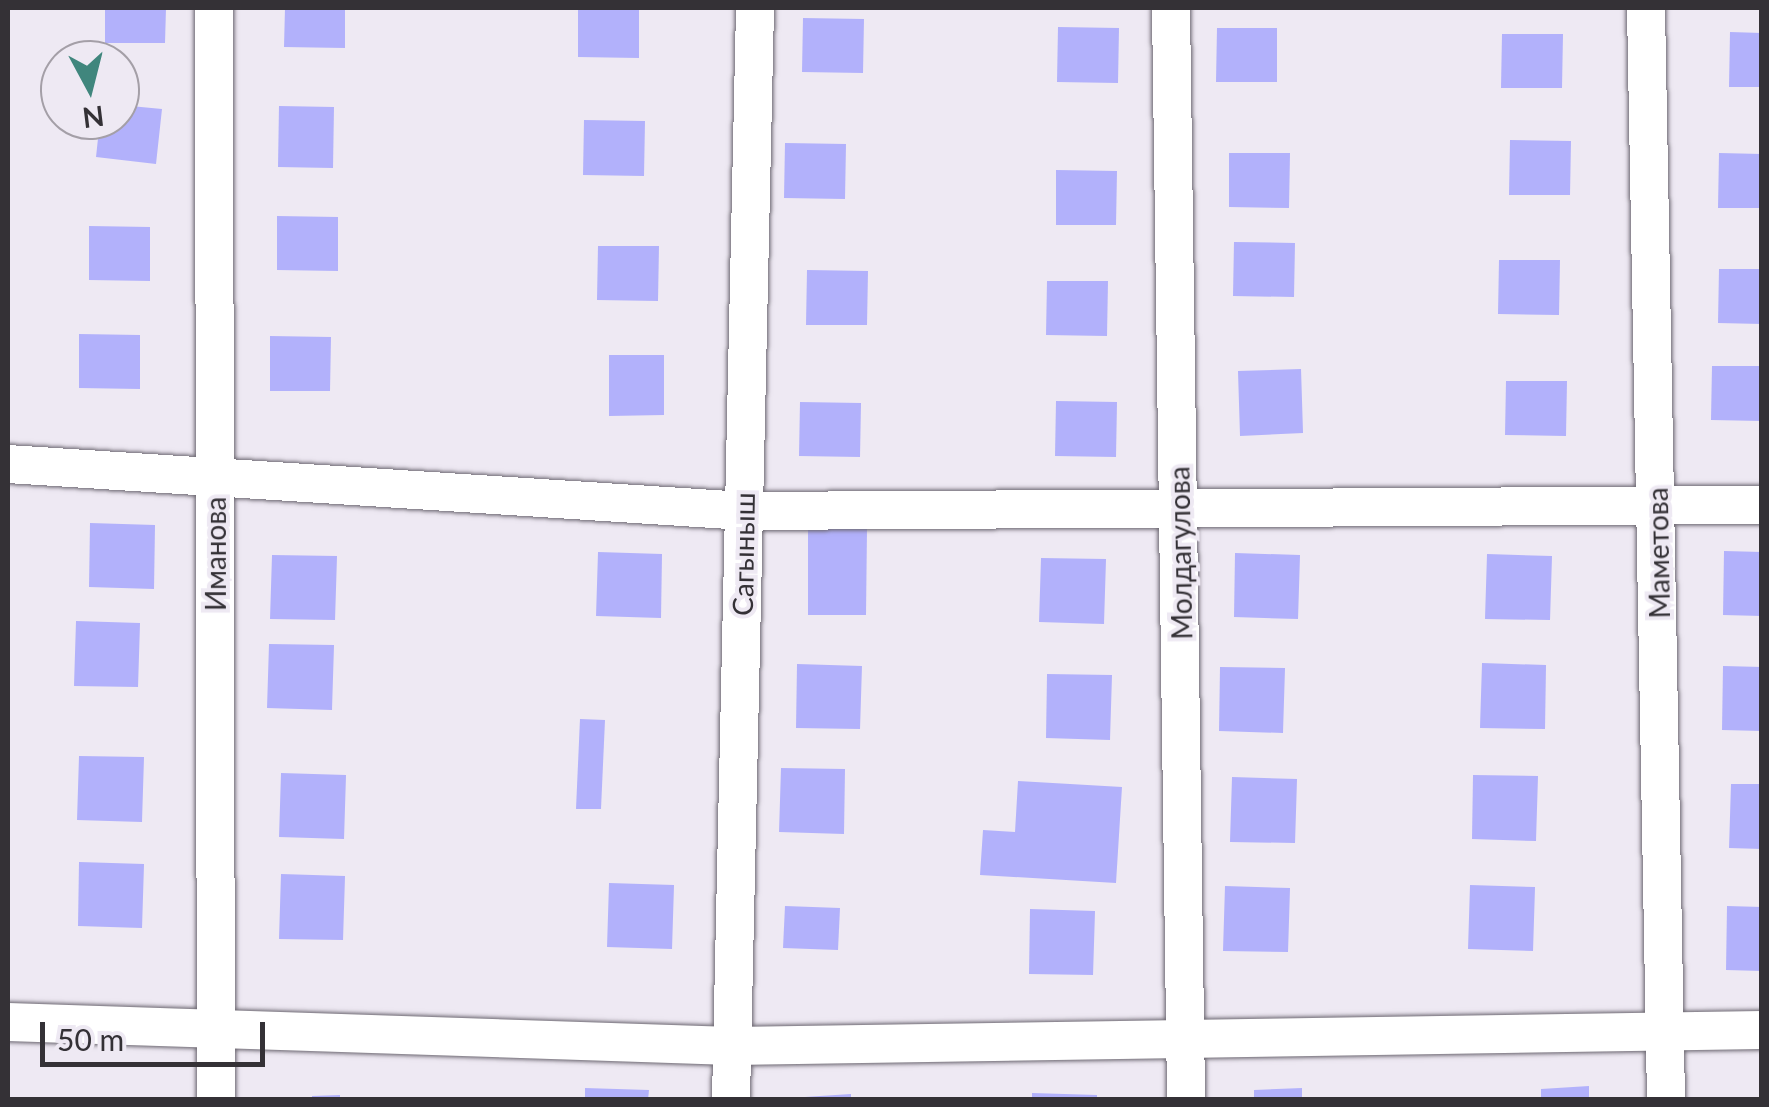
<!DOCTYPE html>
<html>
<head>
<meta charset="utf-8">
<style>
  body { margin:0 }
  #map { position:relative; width:1769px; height:1107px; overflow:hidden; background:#eee9f3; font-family:Lato,sans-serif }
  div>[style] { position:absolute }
  .building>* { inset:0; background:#b2b1fb }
  .roads { filter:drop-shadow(0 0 2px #6d6872) drop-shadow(0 0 2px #6d6872) }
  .minor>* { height:38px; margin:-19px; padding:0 19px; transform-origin:19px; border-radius:19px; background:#fff }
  span { translate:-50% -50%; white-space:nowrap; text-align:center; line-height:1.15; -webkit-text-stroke:8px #eee9f3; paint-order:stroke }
  .street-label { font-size:28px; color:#343136 }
  .frame { position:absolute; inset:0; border:10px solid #343136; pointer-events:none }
  .north { position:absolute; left:40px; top:40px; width:100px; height:100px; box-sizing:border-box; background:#eee9f3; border:2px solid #a49fa7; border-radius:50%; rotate:173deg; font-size:28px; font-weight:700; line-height:40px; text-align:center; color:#343136 }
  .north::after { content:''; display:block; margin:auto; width:35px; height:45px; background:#40867d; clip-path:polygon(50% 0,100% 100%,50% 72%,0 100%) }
  .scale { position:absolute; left:40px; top:1022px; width:225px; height:45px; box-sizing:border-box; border:5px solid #343136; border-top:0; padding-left:12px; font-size:30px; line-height:35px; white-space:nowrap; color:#343136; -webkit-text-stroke:8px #eee9f3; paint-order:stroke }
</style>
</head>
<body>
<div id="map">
  <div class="building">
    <i style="clip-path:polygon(105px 8px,166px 8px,165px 43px,105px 43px)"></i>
    <i style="clip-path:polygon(285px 8px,345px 8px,345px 48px,284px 47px)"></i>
    <i style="clip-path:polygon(578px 8px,639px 8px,639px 58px,578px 57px)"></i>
    <i style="clip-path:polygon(803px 18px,864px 19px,863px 73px,802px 72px)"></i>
    <i style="clip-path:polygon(1058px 27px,1119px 28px,1118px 83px,1057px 82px)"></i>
    <i style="clip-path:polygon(1217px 28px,1277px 28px,1277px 82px,1216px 82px)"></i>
    <i style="clip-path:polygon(1730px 32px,1762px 33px,1762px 87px,1729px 87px)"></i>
    <i style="clip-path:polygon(1502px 34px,1563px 34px,1562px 88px,1501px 88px)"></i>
    <i style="clip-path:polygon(120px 105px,162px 109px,156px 164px,96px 157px,100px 120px,120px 120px)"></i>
    <i style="clip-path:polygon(279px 106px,334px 107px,333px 168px,278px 167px)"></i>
    <i style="clip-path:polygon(584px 120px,645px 121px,644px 176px,583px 175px)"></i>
    <i style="clip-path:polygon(1510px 140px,1571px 141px,1570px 195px,1509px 195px)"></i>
    <i style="clip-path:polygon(785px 143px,846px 144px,845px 199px,784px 198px)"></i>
    <i style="clip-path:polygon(1229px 153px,1290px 153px,1289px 208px,1229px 207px)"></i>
    <i style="clip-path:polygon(1719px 153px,1762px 154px,1762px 208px,1718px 208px)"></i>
    <i style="clip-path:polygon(1056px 170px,1117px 171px,1116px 225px,1056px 225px)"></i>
    <i style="clip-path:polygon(277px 216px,338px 217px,338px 271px,277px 270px)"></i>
    <i style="clip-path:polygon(89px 226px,150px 227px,150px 281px,89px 280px)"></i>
    <i style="clip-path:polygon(1234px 242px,1295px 243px,1294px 297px,1233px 296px)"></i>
    <i style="clip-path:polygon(598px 246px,659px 246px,658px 301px,597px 300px)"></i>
    <i style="clip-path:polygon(1499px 260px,1560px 260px,1559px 315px,1498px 314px)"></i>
    <i style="clip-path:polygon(1719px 269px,1762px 269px,1762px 324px,1718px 323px)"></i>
    <i style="clip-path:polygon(807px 270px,868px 271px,867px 325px,806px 325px)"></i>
    <i style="clip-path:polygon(1047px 281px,1108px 281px,1107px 336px,1046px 335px)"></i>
    <i style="clip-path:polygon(79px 334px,140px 335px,140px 389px,79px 388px)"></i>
    <i style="clip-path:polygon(270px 336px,331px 337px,330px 391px,270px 391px)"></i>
    <i style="clip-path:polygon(609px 355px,664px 355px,664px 415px,609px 416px)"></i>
    <i style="clip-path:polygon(1712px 366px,1762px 366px,1762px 421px,1711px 420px)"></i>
    <i style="clip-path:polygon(1301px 369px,1303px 433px,1240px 436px,1238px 371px)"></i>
    <i style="clip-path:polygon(1506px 381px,1567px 381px,1566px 436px,1505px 435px)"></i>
    <i style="clip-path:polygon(1056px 401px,1117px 402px,1116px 457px,1055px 456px)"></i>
    <i style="clip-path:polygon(800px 402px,861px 403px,860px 457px,799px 456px)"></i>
    <i style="clip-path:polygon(90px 523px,155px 525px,154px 589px,89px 587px)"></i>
    <i style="clip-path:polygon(808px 528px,867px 529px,866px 615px,808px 615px)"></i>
    <i style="clip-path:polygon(1724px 551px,1762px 552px,1762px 616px,1723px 615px)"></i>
    <i style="clip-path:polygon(598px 552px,662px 554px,661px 618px,596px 616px)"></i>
    <i style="clip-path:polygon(1235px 553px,1300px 555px,1298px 619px,1234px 617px)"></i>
    <i style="clip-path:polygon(1487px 554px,1552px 556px,1550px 620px,1485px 619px)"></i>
    <i style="clip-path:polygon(272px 555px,337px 556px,335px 620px,270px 619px)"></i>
    <i style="clip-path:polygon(1041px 558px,1106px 559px,1104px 624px,1039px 622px)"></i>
    <i style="clip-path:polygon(76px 621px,140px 623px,138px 687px,74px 686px)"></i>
    <i style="clip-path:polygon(269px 644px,334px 645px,332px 710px,267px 708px)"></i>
    <i style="clip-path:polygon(1482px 663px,1546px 665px,1545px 729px,1480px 728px)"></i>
    <i style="clip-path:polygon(797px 664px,862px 666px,860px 729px,796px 728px)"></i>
    <i style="clip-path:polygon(1723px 666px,1762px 667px,1762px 731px,1722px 730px)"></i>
    <i style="clip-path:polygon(1220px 667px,1285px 668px,1283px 733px,1219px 731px)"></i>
    <i style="clip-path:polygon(1047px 674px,1112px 675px,1110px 740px,1046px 738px)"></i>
    <i style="clip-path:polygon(580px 719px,605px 720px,601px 809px,576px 809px)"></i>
    <i style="clip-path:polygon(79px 756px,144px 757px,142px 822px,77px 820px)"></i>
    <i style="clip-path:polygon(781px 768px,845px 769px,844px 834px,779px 832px)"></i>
    <i style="clip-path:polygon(281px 773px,346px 775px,344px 839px,279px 837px)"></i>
    <i style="clip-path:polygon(1473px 775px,1538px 776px,1536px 841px,1472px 839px)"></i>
    <i style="clip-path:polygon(1232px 777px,1297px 779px,1295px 843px,1230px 842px)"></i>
    <i style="clip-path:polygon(1018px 781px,1122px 787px,1116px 883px,980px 875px,983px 830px,1015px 832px)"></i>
    <i style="clip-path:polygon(1731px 784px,1762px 784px,1762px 849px,1729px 848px)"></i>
    <i style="clip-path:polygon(79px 862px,144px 864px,142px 928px,78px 926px)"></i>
    <i style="clip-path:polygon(281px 874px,345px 876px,343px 940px,279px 939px)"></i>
    <i style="clip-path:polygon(609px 883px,674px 885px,672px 949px,607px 947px)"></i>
    <i style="clip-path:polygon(1470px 885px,1535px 887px,1533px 951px,1468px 949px)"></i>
    <i style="clip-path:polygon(1225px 886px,1290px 888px,1288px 952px,1223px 951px)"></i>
    <i style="clip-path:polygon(785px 906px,840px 908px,838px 950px,783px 948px)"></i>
    <i style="clip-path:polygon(1727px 906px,1762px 907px,1762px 971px,1726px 970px)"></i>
    <i style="clip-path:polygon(1030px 909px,1095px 911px,1093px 975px,1029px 974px)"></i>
    <i style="clip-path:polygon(1589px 1086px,1589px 1100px,1541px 1100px,1541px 1089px)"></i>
    <i style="clip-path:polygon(585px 1088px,649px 1090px,648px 1100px,585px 1100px)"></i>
    <i style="clip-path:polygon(1302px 1088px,1302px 1100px,1254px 1100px,1254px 1090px)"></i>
    <i style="clip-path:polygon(1032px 1093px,1097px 1095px,1097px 1100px,1032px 1100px)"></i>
    <i style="clip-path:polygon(851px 1094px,851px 1100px,805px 1100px,805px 1097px)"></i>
    <i style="clip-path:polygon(340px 1095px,340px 1100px,312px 1100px,312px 1096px)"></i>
  </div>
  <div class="roads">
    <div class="minor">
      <i style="left:214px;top:8px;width:1092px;rotate:89.9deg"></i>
      <i style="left:1171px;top:8px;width:1092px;rotate:89.21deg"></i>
      <i style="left:1646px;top:8px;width:1092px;rotate:88.95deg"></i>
      <i style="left:8px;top:464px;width:737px;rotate:3.65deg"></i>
      <i style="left:744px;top:511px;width:1018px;rotate:-0.34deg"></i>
      <i style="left:8px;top:1022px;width:724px;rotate:1.9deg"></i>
      <i style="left:732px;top:1046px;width:1030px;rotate:-0.89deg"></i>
      <i style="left:731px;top:1100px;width:1092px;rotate:-88.74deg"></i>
    </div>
  </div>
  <div class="street-label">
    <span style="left:1180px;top:553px;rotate:-91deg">Молдагулова</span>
    <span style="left:1658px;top:553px;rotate:-91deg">Маметова</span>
    <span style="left:215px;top:554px;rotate:-90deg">Иманова</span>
    <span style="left:743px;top:554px;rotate:-89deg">Сагыныш</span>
  </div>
  <div class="frame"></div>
  <div class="north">N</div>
  <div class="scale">50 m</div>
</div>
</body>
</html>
